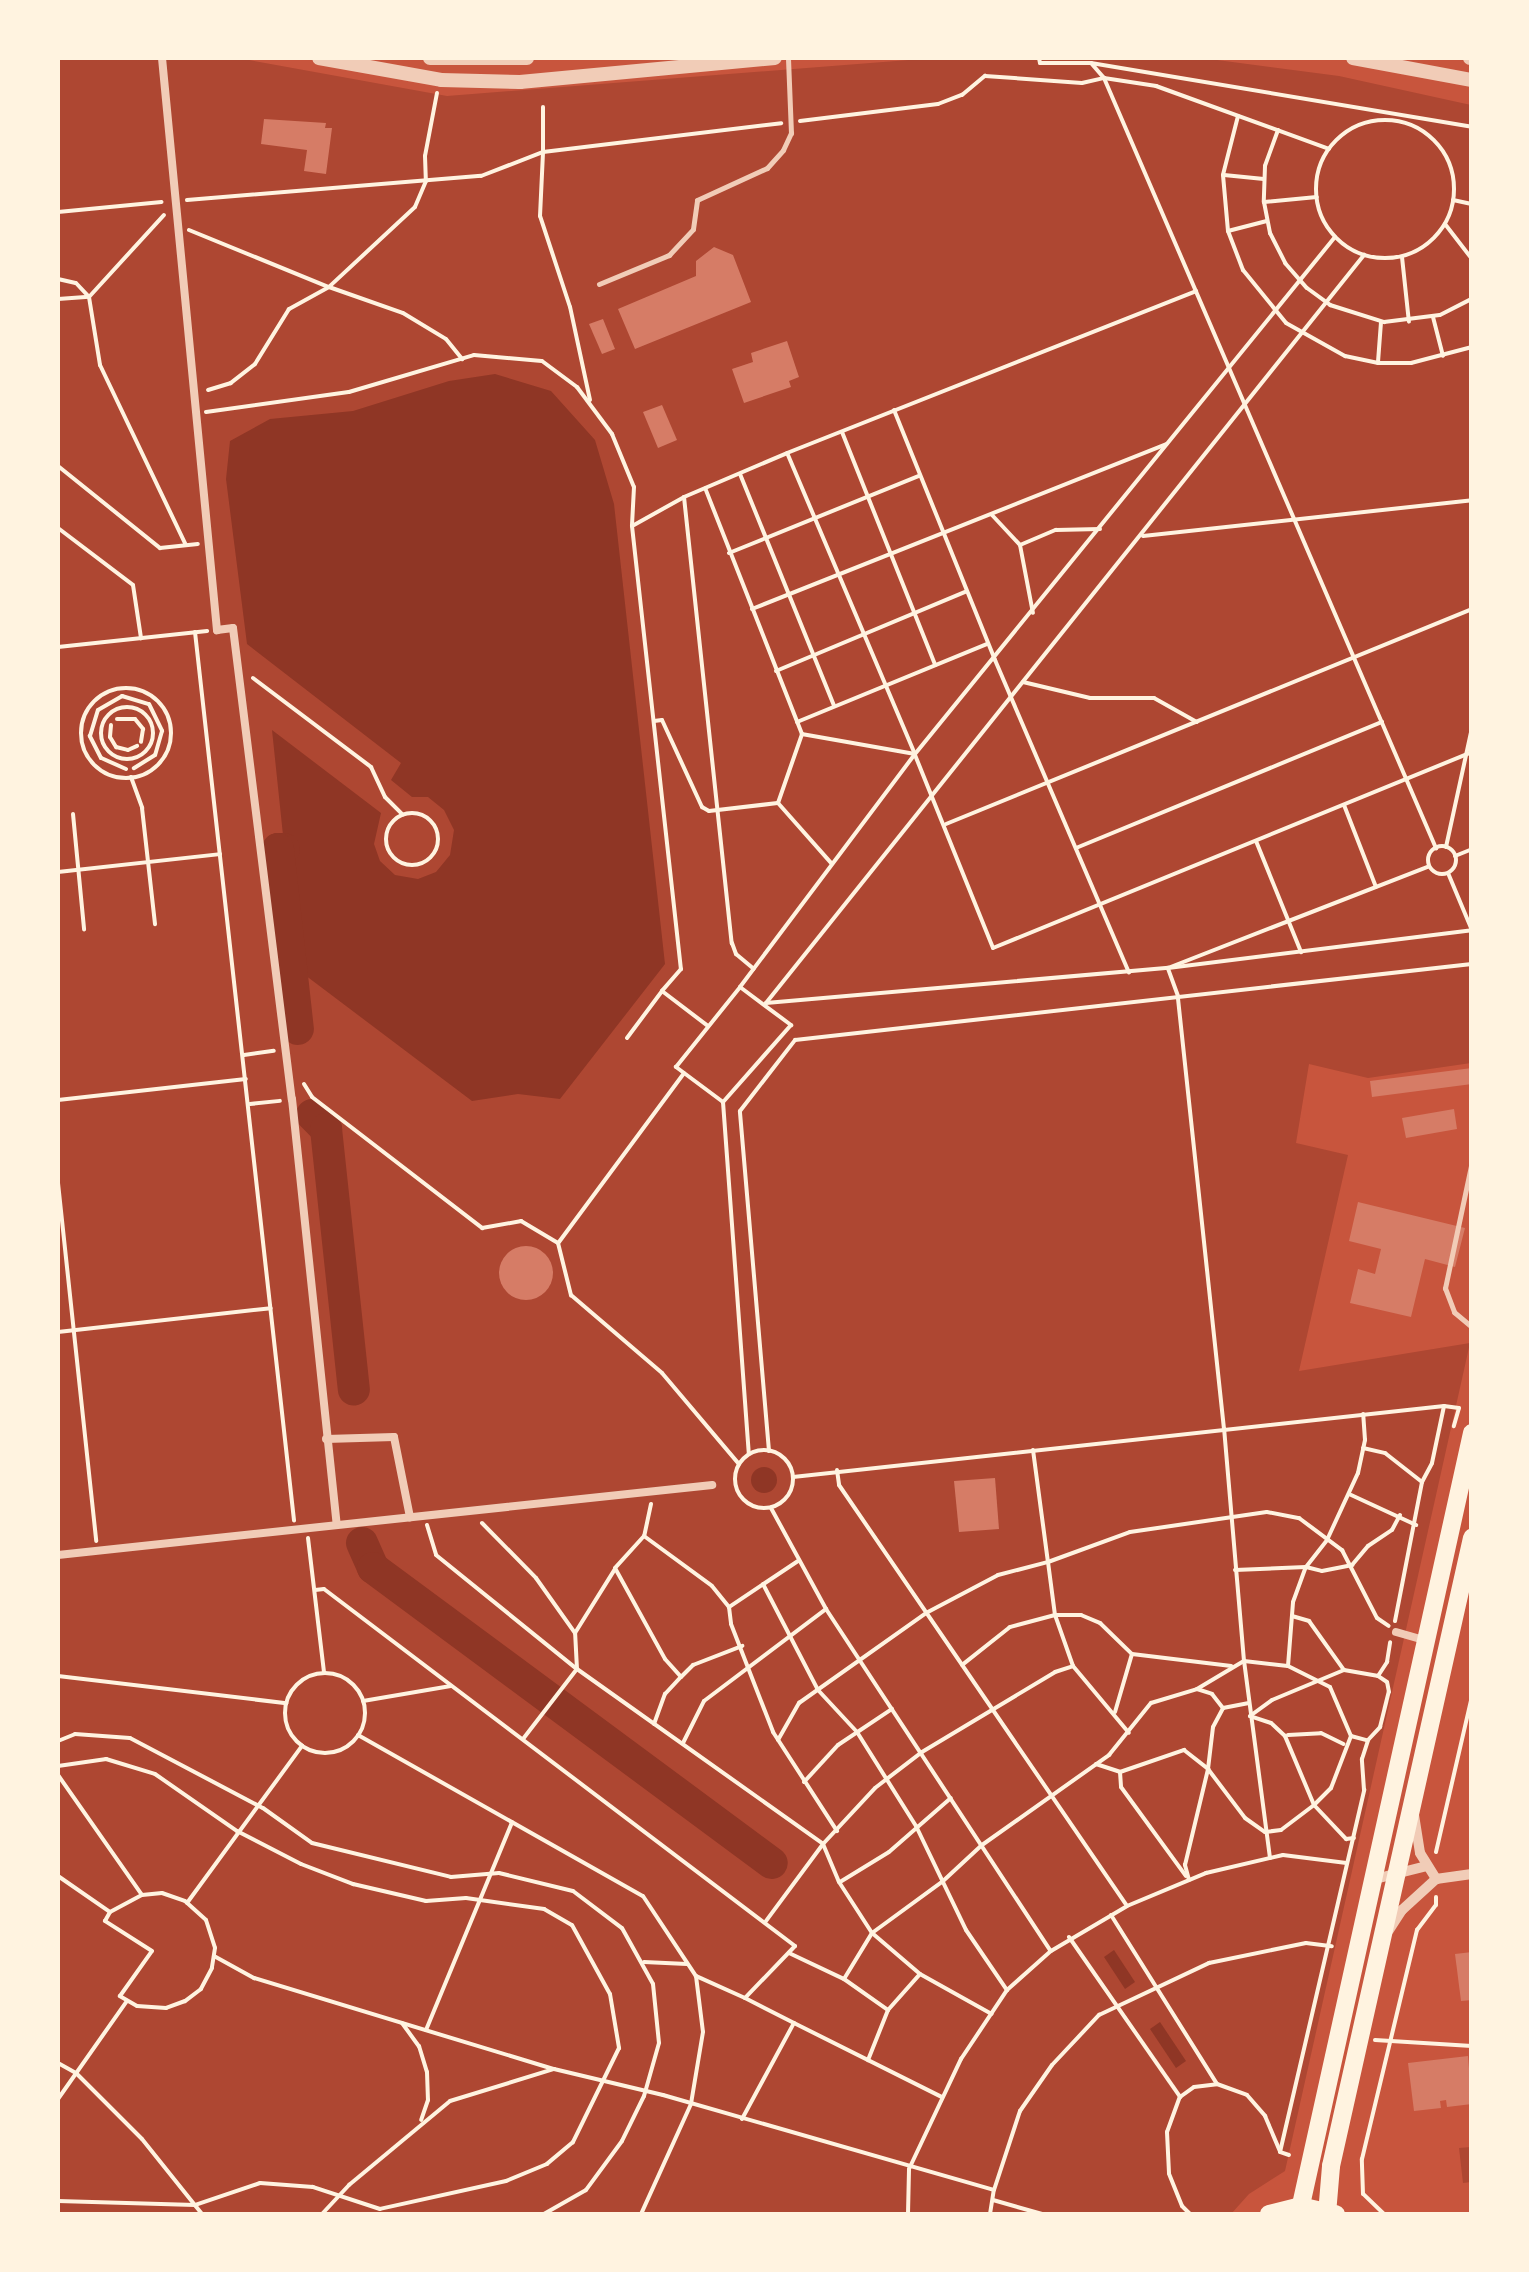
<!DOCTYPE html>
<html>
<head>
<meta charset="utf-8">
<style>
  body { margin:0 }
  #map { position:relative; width:1529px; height:2272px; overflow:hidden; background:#c8553d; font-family:"Space Grotesk",sans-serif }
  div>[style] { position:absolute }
  .green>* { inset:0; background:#ae4732 }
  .water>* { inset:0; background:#8f3625 }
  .round { border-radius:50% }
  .river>* { height:32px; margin:-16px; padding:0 16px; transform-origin:16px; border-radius:16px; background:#8f3625 }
  .building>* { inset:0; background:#d67c66 }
  .path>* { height:4px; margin:-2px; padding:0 2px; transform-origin:2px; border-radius:2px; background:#fff3e0 }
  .path>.ring { margin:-2px; padding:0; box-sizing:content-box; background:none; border:4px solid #fff3e0; border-radius:50% }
  .service>* { height:5px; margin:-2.5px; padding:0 2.5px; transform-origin:2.5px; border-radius:2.5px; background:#f1ccb7 }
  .pedestrian>* { height:8px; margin:-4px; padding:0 4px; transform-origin:4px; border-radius:4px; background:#f1ccb7 }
  .minor>* { height:10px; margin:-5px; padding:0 5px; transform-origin:5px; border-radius:5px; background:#f1ccb7 }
  .tertiary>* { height:14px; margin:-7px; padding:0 7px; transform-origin:7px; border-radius:7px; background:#f1ccb7 }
  .primary>* { height:18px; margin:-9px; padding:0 9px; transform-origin:9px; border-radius:9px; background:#fff3e0 }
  span { translate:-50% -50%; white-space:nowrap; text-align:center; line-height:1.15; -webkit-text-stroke:10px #fff3e0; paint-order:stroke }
  .frame { position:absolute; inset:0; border:60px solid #fff3e0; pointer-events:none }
</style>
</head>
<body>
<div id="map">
  <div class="green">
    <i style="clip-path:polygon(58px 58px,238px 58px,447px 96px,934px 58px,1202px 58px,1339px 76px,1471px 105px,1471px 1063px,1368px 1078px,1309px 1064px,1296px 1143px,1348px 1155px,1299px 1371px,1470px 1343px,1285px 2171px,1249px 2194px,1231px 2214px,58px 2214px)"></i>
    <i style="clip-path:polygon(1471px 2147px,1471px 2182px,1463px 2183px,1459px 2148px)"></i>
  </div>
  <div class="water">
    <i style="clip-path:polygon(495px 374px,551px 391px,595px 440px,614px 504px,665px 964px,560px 1099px,518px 1094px,472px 1101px,297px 969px,272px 730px,381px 813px,374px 844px,380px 861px,395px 875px,418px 879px,436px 872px,450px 855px,454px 830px,444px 810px,428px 797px,412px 797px,391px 780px,401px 763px,247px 644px,226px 479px,230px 441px,270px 419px,353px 411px,449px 381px)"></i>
    <i class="round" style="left:751px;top:1467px;width:26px;height:26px"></i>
    <i style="clip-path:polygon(1114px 1950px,1135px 1982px,1125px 1989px,1104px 1957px)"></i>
    <i style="clip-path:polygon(1160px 2022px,1186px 2061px,1176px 2068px,1150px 2029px)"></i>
  </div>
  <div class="river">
    <i style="left:284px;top:849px;width:6px;rotate:180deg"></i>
    <i style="left:278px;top:849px;width:181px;rotate:83.7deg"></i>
    <i style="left:312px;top:1115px;width:20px;rotate:45deg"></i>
    <i style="left:326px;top:1129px;width:262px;rotate:83.9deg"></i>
    <i style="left:362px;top:1543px;width:27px;rotate:66deg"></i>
    <i style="left:373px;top:1568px;width:496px;rotate:36.5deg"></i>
  </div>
  <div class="building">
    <i style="clip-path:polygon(264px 119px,326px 123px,325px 128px,332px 128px,326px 174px,304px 171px,307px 150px,261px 144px)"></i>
    <i style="clip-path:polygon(714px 247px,733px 255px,751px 302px,635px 349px,618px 309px,696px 276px,696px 261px)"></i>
    <i style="clip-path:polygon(603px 319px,615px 349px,602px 354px,589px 324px)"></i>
    <i style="clip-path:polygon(787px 341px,799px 377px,789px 381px,791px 387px,744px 403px,732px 369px,753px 362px,751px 353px)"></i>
    <i style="clip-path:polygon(662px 405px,677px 440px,658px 448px,643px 412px)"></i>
    <i style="clip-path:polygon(1472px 1068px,1472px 1084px,1372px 1097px,1370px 1081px)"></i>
    <i style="clip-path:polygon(1454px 1109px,1457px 1129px,1406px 1138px,1402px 1118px)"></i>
    <i style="clip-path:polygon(1358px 1202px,1465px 1228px,1455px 1267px,1425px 1259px,1411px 1317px,1350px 1303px,1358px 1269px,1375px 1274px,1381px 1249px,1349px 1241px)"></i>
    <i class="round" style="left:499px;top:1246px;width:54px;height:54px"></i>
    <i style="clip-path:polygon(995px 1478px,999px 1529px,959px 1532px,954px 1481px)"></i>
    <i style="clip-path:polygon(1472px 1952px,1472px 2000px,1461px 2001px,1455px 1954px)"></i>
    <i style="clip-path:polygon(1468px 2056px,1472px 2104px,1447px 2107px,1446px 2100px,1440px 2101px,1441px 2108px,1414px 2111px,1408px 2063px)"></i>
  </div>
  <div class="path">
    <i style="left:1039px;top:58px;width:5px;rotate:79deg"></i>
    <i style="left:1040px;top:63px;width:51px"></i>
    <i style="left:1091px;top:63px;width:386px;rotate:9.5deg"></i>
    <i style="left:1091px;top:63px;width:20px;rotate:49deg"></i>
    <i style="left:1104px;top:78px;width:839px;rotate:66.68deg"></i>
    <i style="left:437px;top:93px;width:64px;rotate:100.8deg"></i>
    <i style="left:425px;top:156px;width:25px;rotate:88deg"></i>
    <i style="left:426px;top:181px;width:28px;rotate:113deg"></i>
    <i style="left:415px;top:207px;width:117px;rotate:137.1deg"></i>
    <i style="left:329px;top:287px;width:78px;rotate:19.4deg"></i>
    <i style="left:403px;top:313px;width:50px;rotate:31.2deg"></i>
    <i style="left:446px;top:339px;width:26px;rotate:51deg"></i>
    <i style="left:1238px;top:116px;width:61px;rotate:104.3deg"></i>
    <i style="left:1223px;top:175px;width:56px;rotate:84.9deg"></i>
    <i style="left:1228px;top:231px;width:42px;rotate:69deg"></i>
    <i style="left:1243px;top:270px;width:68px;rotate:50.9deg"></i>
    <i style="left:1286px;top:323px;width:68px;rotate:29.2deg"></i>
    <i style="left:1345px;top:356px;width:34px;rotate:12deg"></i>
    <i style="left:1378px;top:363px;width:33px"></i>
    <i style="left:1411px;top:363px;width:63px;rotate:-14.7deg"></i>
    <i class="ring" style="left:1316px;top:120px;width:134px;height:134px"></i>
    <i style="left:800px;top:121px;width:139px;rotate:-7deg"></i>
    <i style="left:938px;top:104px;width:26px;rotate:-21deg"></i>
    <i style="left:962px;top:95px;width:30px;rotate:-40deg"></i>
    <i style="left:985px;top:76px;width:97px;rotate:4.1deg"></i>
    <i style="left:1082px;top:83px;width:23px;rotate:-13deg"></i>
    <i style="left:1104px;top:78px;width:53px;rotate:8.7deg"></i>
    <i style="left:1156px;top:86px;width:184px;rotate:20deg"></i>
    <i style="left:1278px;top:130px;width:38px;rotate:110deg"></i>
    <i style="left:1265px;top:166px;width:36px;rotate:92deg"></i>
    <i style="left:1264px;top:202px;width:32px;rotate:79deg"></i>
    <i style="left:1270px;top:233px;width:34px;rotate:63deg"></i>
    <i style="left:1285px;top:263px;width:33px;rotate:49deg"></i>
    <i style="left:1307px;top:288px;width:29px;rotate:36deg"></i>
    <i style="left:1330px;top:305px;width:57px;rotate:17.5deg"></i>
    <i style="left:1384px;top:322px;width:56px;rotate:-7.1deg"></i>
    <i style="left:1440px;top:315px;width:36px;rotate:-27deg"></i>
    <i style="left:1224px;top:175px;width:40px;rotate:5.7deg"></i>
    <i style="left:187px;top:200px;width:295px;rotate:-4.7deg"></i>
    <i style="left:481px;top:176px;width:66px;rotate:-21.2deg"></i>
    <i style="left:543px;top:152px;width:45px;rotate:-90deg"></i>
    <i style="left:1453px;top:200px;width:19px;rotate:12deg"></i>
    <i style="left:1264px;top:202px;width:53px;rotate:-5.4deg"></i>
    <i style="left:58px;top:212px;width:104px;rotate:-5.5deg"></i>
    <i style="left:1445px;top:224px;width:44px;rotate:52.4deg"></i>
    <i style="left:189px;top:230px;width:151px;rotate:22.2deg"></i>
    <i style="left:329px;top:287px;width:46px;rotate:151.2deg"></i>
    <i style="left:289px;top:309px;width:65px;rotate:121.7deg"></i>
    <i style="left:255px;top:364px;width:31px;rotate:142deg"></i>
    <i style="left:231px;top:383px;width:24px;rotate:163deg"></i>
    <i style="left:1228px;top:231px;width:40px;rotate:-14.4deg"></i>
    <i style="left:1402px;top:257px;width:65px;rotate:83.9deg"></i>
    <i style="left:58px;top:279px;width:18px;rotate:13deg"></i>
    <i style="left:76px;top:283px;width:19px;rotate:47deg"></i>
    <i style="left:89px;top:297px;width:69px;rotate:80.8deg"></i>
    <i style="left:100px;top:365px;width:199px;rotate:64.5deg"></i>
    <i style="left:58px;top:299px;width:31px;rotate:-4deg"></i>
    <i style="left:89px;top:297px;width:111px;rotate:-47.6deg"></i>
    <i style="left:1433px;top:317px;width:40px;rotate:75.6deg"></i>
    <i style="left:1378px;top:362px;width:40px;rotate:-85.7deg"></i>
    <i style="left:590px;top:400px;width:95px;rotate:-102.1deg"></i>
    <i style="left:570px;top:307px;width:96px;rotate:-108.2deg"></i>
    <i style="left:540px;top:216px;width:64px;rotate:-87.3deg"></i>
    <i style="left:543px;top:152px;width:240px;rotate:-6.9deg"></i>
    <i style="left:894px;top:410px;width:270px;rotate:68deg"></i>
    <i style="left:995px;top:660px;width:340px;rotate:66.8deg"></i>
    <i style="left:206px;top:412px;width:144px;rotate:-8deg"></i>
    <i style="left:349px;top:392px;width:130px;rotate:-16.5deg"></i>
    <i style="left:474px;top:355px;width:68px;rotate:5deg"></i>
    <i style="left:542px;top:361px;width:44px;rotate:36.6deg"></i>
    <i style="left:577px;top:387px;width:59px;rotate:53.3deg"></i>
    <i style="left:612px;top:434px;width:57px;rotate:67.5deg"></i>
    <i style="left:634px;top:487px;width:39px;rotate:93deg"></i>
    <i style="left:632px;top:526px;width:446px;rotate:83.7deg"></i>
    <i style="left:681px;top:969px;width:29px;rotate:131deg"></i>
    <i style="left:662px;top:991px;width:58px;rotate:37.3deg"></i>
    <i style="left:842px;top:432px;width:251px;rotate:68.2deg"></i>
    <i style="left:788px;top:455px;width:325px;rotate:67deg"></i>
    <i style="left:915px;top:754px;width:115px;rotate:-170deg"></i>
    <i style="left:58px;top:466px;width:131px;rotate:38.8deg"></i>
    <i style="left:160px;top:548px;width:38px;rotate:-6deg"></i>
    <i style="left:740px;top:474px;width:250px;rotate:67.9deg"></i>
    <i style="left:684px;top:497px;width:449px;rotate:83.9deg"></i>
    <i style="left:732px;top:943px;width:12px;rotate:70deg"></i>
    <i style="left:736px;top:954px;width:23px;rotate:40deg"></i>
    <i style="left:992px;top:515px;width:41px;rotate:47deg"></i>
    <i style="left:1020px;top:545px;width:69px;rotate:79.2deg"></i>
    <i style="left:634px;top:525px;width:57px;rotate:-29.2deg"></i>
    <i style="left:684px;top:497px;width:112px;rotate:-23.1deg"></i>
    <i style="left:787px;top:453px;width:440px;rotate:-21.6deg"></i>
    <i style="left:58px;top:528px;width:94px;rotate:37.2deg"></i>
    <i style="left:133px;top:585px;width:54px;rotate:81.4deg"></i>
    <i style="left:1143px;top:536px;width:331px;rotate:-6.2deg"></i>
    <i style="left:1020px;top:545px;width:39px;rotate:-23deg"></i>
    <i style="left:1056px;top:530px;width:44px;rotate:-1.3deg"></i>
    <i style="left:729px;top:553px;width:205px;rotate:-22.1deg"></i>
    <i style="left:752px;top:609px;width:446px;rotate:-21.7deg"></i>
    <i style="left:195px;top:632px;width:894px;rotate:83.64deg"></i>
    <i style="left:58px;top:647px;width:150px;rotate:-6.1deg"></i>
    <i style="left:776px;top:671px;width:205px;rotate:-22.7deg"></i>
    <i style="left:253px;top:678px;width:148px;rotate:37deg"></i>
    <i style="left:371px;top:767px;width:33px;rotate:65deg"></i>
    <i style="left:385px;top:797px;width:25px;rotate:45deg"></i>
    <i style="left:1023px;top:682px;width:69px;rotate:13.4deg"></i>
    <i style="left:1090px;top:698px;width:64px"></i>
    <i style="left:1154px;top:698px;width:49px;rotate:29.2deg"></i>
    <i class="ring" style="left:81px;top:688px;width:86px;height:86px"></i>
    <i class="ring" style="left:101px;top:707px;width:48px;height:48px"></i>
    <i style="left:117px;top:719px;width:18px"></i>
    <i style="left:135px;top:719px;width:13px;rotate:51deg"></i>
    <i style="left:143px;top:729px;width:13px;rotate:99deg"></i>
    <i style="left:654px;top:721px;width:8px;rotate:-7deg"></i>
    <i style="left:662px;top:720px;width:96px;rotate:65.3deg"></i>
    <i style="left:702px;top:807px;width:8px;rotate:30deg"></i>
    <i style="left:709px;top:811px;width:69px;rotate:-6.6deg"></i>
    <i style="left:778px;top:803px;width:73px;rotate:-70.8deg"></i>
    <i style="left:802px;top:734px;width:264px;rotate:-111.5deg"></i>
    <i style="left:797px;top:722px;width:205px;rotate:-22.3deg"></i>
    <i style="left:111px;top:725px;width:12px;rotate:95deg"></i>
    <i style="left:110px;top:737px;width:12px;rotate:59deg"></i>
    <i style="left:116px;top:747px;width:12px;rotate:14deg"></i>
    <i style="left:128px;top:750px;width:10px;rotate:-24deg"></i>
    <i style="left:915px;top:755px;width:208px;rotate:68deg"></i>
    <i style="left:993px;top:948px;width:518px;rotate:-22.25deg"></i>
    <i style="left:126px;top:769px;width:27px;rotate:-156deg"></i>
    <i style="left:101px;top:758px;width:25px;rotate:-117deg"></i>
    <i style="left:90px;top:736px;width:27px;rotate:-73deg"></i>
    <i style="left:98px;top:710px;width:28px;rotate:-30deg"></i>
    <i style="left:122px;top:696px;width:28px;rotate:17deg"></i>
    <i style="left:149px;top:704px;width:30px;rotate:64deg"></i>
    <i style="left:162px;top:731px;width:25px;rotate:106deg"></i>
    <i style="left:155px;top:755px;width:25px;rotate:148deg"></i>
    <i style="left:131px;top:777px;width:33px;rotate:70deg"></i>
    <i style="left:142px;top:808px;width:117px;rotate:83.6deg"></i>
    <i style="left:778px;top:803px;width:80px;rotate:48.5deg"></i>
    <i style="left:1344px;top:805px;width:88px;rotate:68.7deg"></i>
    <i class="ring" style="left:386px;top:813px;width:48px;height:48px"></i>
    <i style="left:73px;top:814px;width:116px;rotate:84.5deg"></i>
    <i style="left:946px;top:824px;width:568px;rotate:-22.23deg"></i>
    <i style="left:1256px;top:841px;width:120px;rotate:67.9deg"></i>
    <i class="ring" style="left:1428px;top:846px;width:24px;height:24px"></i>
    <i style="left:1446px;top:847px;width:122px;rotate:-77.7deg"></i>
    <i style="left:1076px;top:848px;width:331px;rotate:-22.4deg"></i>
    <i style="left:1455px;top:856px;width:18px;rotate:-22deg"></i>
    <i style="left:58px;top:872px;width:163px;rotate:-6.3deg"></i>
    <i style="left:1448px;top:873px;width:60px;rotate:67.3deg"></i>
    <i style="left:740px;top:987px;width:291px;rotate:-53.1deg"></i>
    <i style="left:915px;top:754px;width:666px;rotate:-50.91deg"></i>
    <i style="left:766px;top:1003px;width:958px;rotate:-51.36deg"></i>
    <i style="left:766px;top:1003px;width:404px;rotate:-5deg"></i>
    <i style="left:1168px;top:968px;width:306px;rotate:-7.1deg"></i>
    <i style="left:627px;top:1038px;width:59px;rotate:-53.3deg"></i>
    <i style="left:244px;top:1055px;width:30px;rotate:-8deg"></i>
    <i style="left:304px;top:1084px;width:15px;rotate:58deg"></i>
    <i style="left:312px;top:1097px;width:215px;rotate:37.6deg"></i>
    <i style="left:482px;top:1228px;width:40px;rotate:-10deg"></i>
    <i style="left:521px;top:1221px;width:43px;rotate:30.7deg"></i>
    <i style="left:558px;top:1243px;width:54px;rotate:76deg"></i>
    <i style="left:571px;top:1295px;width:120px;rotate:40.6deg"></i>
    <i style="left:662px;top:1373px;width:119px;rotate:49.8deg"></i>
    <i style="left:58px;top:1100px;width:189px;rotate:-6.4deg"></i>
    <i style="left:723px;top:1102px;width:59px;rotate:-143.3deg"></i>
    <i style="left:676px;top:1067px;width:102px;rotate:-51.3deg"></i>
    <i style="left:740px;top:987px;width:64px;rotate:36.7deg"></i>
    <i style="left:791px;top:1025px;width:103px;rotate:131.4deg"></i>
    <i style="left:723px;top:1102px;width:353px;rotate:85.8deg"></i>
    <i style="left:250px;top:1104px;width:30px;rotate:-6deg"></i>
    <i style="left:58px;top:1183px;width:360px;rotate:83.9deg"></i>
    <i style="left:559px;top:1242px;width:210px;rotate:-53.5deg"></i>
    <i style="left:58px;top:1332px;width:214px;rotate:-6.4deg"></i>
    <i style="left:1363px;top:1448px;width:23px;rotate:13deg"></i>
    <i style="left:1385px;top:1453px;width:47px;rotate:38.1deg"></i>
    <i style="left:1033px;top:1450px;width:113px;rotate:82.4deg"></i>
    <i style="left:1048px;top:1562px;width:87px;rotate:-20.1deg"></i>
    <i style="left:1130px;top:1532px;width:138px;rotate:-8.3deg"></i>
    <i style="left:1267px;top:1512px;width:33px;rotate:11deg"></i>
    <i style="left:1299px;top:1518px;width:54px;rotate:36.7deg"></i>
    <i style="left:1342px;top:1550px;width:76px;rotate:62.8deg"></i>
    <i style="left:1377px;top:1618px;width:14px;rotate:34deg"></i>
    <i class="ring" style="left:735px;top:1450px;width:54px;height:54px"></i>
    <i style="left:769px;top:1451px;width:341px;rotate:-94.9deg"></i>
    <i style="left:740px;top:1111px;width:90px;rotate:-52.2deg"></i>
    <i style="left:795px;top:1040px;width:681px;rotate:-6.41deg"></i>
    <i style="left:837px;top:1470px;width:15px;rotate:82deg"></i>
    <i style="left:839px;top:1485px;width:510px;rotate:55.62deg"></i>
    <i style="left:793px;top:1477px;width:655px;rotate:-6.22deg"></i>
    <i style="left:1444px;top:1406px;width:15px;rotate:8deg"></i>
    <i style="left:1459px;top:1408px;width:19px;rotate:106deg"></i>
    <i style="left:1349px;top:1494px;width:74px;rotate:24.8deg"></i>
    <i style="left:651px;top:1504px;width:33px;rotate:102deg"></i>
    <i style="left:644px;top:1536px;width:84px;rotate:36.3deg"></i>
    <i style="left:712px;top:1586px;width:27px;rotate:51deg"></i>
    <i style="left:771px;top:1508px;width:115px;rotate:61.4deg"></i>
    <i style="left:826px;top:1609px;width:409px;rotate:56.7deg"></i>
    <i style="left:482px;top:1523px;width:77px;rotate:45.5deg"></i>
    <i style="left:536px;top:1578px;width:67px;rotate:54.7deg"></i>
    <i style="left:427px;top:1525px;width:31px;rotate:73deg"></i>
    <i style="left:436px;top:1555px;width:181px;rotate:39deg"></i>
    <i style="left:577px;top:1669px;width:302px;rotate:35.4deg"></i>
    <i style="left:823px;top:1844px;width:96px;rotate:126.5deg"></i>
    <i style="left:644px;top:1536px;width:43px;rotate:132.2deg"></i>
    <i style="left:615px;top:1568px;width:104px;rotate:61.2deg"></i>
    <i style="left:665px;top:1659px;width:24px;rotate:48deg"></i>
    <i style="left:681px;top:1677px;width:17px;rotate:-45deg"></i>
    <i style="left:693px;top:1665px;width:53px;rotate:-21.2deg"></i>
    <i style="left:308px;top:1538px;width:136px;rotate:83.2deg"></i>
    <i style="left:798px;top:1561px;width:83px;rotate:146.3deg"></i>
    <i style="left:729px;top:1607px;width:17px;rotate:83deg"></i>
    <i style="left:731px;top:1624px;width:116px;rotate:68.7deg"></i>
    <i style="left:773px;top:1732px;width:118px;rotate:57.1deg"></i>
    <i style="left:1235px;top:1570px;width:71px;rotate:-2.4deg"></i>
    <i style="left:1306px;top:1567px;width:16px;rotate:14deg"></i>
    <i style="left:1322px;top:1571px;width:31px;rotate:-11deg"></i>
    <i style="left:1352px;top:1565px;width:25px;rotate:-50deg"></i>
    <i style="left:1368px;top:1546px;width:29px;rotate:-34deg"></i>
    <i style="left:1392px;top:1530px;width:17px;rotate:-62deg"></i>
    <i style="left:763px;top:1584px;width:119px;rotate:62.6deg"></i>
    <i style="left:818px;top:1690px;width:57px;rotate:47.1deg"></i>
    <i style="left:857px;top:1732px;width:111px;rotate:57.9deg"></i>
    <i style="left:916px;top:1826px;width:115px;rotate:64.3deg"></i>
    <i style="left:966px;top:1930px;width:73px;rotate:55.7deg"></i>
    <i style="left:315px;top:1590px;width:9px;rotate:-6deg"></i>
    <i style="left:324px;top:1589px;width:591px;rotate:37.16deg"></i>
    <i style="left:795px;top:1946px;width:72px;rotate:133.9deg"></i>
    <i style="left:745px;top:1998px;width:54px;rotate:-155.8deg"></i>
    <i style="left:1292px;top:1616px;width:18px;rotate:16deg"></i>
    <i style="left:1309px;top:1621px;width:60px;rotate:54.5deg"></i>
    <i style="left:1395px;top:1621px;width:142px;rotate:-79deg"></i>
    <i style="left:1422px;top:1482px;width:21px;rotate:-62deg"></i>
    <i style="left:1432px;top:1463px;width:58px;rotate:-78.1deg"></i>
    <i style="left:1073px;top:1666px;width:54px;rotate:-109.4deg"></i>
    <i style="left:1055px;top:1615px;width:26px"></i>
    <i style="left:1081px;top:1615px;width:21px;rotate:23deg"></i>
    <i style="left:1100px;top:1623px;width:45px;rotate:44.1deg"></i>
    <i style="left:1132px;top:1654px;width:100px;rotate:6.9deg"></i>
    <i style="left:1288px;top:1666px;width:47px;rotate:26.6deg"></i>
    <i style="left:1330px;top:1687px;width:53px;rotate:66.8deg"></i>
    <i style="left:1351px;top:1736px;width:16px;rotate:15deg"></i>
    <i class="ring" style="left:285px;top:1673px;width:76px;height:76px"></i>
    <i style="left:58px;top:1676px;width:230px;rotate:6.8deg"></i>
    <i style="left:1197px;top:1689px;width:16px;rotate:18deg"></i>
    <i style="left:1212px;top:1694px;width:18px;rotate:52deg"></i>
    <i style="left:363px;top:1701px;width:89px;rotate:-9.7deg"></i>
    <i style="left:1115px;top:1712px;width:60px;rotate:-73.7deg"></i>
    <i style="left:1250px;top:1716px;width:27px;rotate:-36deg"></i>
    <i style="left:1272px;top:1700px;width:78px;rotate:-22.6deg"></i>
    <i style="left:1344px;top:1670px;width:35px;rotate:10deg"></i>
    <i style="left:654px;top:1724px;width:32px;rotate:-70deg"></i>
    <i style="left:665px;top:1694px;width:23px;rotate:-47deg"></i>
    <i style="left:358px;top:1735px;width:327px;rotate:29.5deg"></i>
    <i style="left:643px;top:1896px;width:96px;rotate:56.5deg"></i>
    <i style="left:696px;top:1976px;width:56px;rotate:82.9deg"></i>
    <i style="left:703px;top:2032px;width:73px;rotate:99.5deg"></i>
    <i style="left:691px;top:2104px;width:121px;rotate:114.4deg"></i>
    <i style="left:1288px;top:1735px;width:33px;rotate:-3deg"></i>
    <i style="left:1321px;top:1733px;width:25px;rotate:26deg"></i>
    <i style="left:1351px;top:1736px;width:56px;rotate:111deg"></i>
    <i style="left:1331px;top:1788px;width:24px;rotate:135deg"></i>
    <i style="left:1314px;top:1805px;width:47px;rotate:46.7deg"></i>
    <i style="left:1346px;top:1839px;width:8px;rotate:-7deg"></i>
    <i style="left:523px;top:1739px;width:88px;rotate:-52.4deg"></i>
    <i style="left:577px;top:1669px;width:36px;rotate:-93deg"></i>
    <i style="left:575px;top:1633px;width:75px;rotate:-58deg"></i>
    <i style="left:778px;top:1740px;width:43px;rotate:-60.4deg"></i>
    <i style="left:799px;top:1703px;width:156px;rotate:-35.3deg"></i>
    <i style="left:926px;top:1613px;width:81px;rotate:-27.8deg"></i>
    <i style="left:998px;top:1575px;width:52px;rotate:-14.6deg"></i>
    <i style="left:1048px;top:1562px;width:53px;rotate:82.5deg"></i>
    <i style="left:1055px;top:1615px;width:47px;rotate:165.1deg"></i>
    <i style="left:1010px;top:1627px;width:61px;rotate:141.6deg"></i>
    <i style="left:58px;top:1741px;width:18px;rotate:-22deg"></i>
    <i style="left:75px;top:1734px;width:55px;rotate:4.2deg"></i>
    <i style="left:130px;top:1738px;width:150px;rotate:27.8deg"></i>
    <i style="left:263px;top:1808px;width:60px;rotate:35.5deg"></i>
    <i style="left:312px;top:1843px;width:143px;rotate:13.7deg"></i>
    <i style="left:451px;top:1877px;width:48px;rotate:-4.8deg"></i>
    <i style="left:499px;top:1873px;width:76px;rotate:13.7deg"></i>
    <i style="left:573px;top:1891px;width:61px;rotate:37.1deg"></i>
    <i style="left:622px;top:1928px;width:64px;rotate:61deg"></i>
    <i style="left:653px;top:1984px;width:59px;rotate:84.2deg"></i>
    <i style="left:659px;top:2043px;width:55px;rotate:105.8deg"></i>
    <i style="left:644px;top:2096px;width:50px;rotate:116.1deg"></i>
    <i style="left:622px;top:2141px;width:61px;rotate:126.3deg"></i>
    <i style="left:586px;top:2190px;width:48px;rotate:150.3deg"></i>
    <i style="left:683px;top:1743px;width:47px;rotate:-63.4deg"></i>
    <i style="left:704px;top:1701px;width:153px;rotate:-37deg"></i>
    <i style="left:1096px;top:1764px;width:25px;rotate:18deg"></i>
    <i style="left:1120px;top:1772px;width:68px;rotate:-19deg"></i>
    <i style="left:1184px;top:1750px;width:31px;rotate:38deg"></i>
    <i style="left:58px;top:1766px;width:49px;rotate:-8.3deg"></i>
    <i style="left:106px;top:1759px;width:51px;rotate:17deg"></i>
    <i style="left:155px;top:1774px;width:100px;rotate:34.8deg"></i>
    <i style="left:237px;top:1831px;width:72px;rotate:27.3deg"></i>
    <i style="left:301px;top:1864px;width:56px;rotate:21deg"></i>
    <i style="left:353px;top:1884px;width:75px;rotate:13.1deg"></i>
    <i style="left:426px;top:1901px;width:40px;rotate:-4.3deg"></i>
    <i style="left:466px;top:1898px;width:79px;rotate:8deg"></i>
    <i style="left:544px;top:1909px;width:32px;rotate:30deg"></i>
    <i style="left:572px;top:1925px;width:79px;rotate:61.2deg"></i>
    <i style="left:610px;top:1994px;width:55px;rotate:80.5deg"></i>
    <i style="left:619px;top:2048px;width:105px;rotate:116.1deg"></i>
    <i style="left:573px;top:2142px;width:34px;rotate:140deg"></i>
    <i style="left:547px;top:2164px;width:44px;rotate:157.5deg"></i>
    <i style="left:506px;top:2181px;width:129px;rotate:167.5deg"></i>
    <i style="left:380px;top:2209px;width:71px;rotate:-161.8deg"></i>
    <i style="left:313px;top:2187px;width:53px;rotate:-175.7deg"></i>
    <i style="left:260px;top:2183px;width:69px;rotate:161.3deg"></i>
    <i style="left:195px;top:2205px;width:137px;rotate:-178.3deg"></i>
    <i style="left:1208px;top:1769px;width:42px;rotate:-83.2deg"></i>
    <i style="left:1213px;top:1727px;width:21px;rotate:-62deg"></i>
    <i style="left:1223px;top:1708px;width:25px;rotate:-11deg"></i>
    <i style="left:1120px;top:1772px;width:15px;rotate:86deg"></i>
    <i style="left:1121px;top:1787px;width:110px;rotate:53.9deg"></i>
    <i style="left:58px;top:1775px;width:146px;rotate:55deg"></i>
    <i style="left:804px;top:1782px;width:50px;rotate:-47.4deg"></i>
    <i style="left:838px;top:1745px;width:65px;rotate:-33.7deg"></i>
    <i style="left:1436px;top:1852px;width:160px;rotate:-77deg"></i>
    <i style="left:1270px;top:1858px;width:199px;rotate:-97.5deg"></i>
    <i style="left:1244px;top:1661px;width:233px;rotate:-94.9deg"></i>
    <i style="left:1224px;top:1429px;width:435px;rotate:-96.1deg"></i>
    <i style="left:1178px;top:996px;width:30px;rotate:-110deg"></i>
    <i style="left:1168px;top:968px;width:280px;rotate:-21.3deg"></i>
    <i style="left:58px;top:1876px;width:63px;rotate:34.7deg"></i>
    <i style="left:1189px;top:1880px;width:16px;rotate:-105deg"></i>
    <i style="left:1185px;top:1865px;width:99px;rotate:-76.5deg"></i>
    <i style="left:1208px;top:1769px;width:61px;rotate:52.9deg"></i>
    <i style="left:1245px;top:1818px;width:24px;rotate:35deg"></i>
    <i style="left:1265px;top:1832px;width:16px;rotate:-7deg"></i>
    <i style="left:1281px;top:1830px;width:41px;rotate:-37.1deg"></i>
    <i style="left:1314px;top:1805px;width:75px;rotate:-112.8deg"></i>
    <i style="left:1285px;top:1736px;width:19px;rotate:-137deg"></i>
    <i style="left:1271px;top:1723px;width:22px;rotate:-162deg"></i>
    <i style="left:840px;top:1882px;width:57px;rotate:-31.5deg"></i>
    <i style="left:889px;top:1852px;width:82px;rotate:-41.1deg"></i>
    <i style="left:162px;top:1893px;width:24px;rotate:19deg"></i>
    <i style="left:185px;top:1901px;width:28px;rotate:42deg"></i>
    <i style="left:206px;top:1920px;width:29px;rotate:72deg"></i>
    <i style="left:215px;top:1948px;width:20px;rotate:99deg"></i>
    <i style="left:212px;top:1968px;width:24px;rotate:118deg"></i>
    <i style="left:201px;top:1989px;width:20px;rotate:143deg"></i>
    <i style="left:185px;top:2001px;width:20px;rotate:160deg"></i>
    <i style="left:166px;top:2008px;width:29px;rotate:-176deg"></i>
    <i style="left:137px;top:2006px;width:20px;rotate:-150deg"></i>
    <i style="left:120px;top:1996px;width:55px;rotate:-54.6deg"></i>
    <i style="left:152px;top:1951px;width:56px;rotate:-147.4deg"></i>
    <i style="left:105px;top:1921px;width:10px;rotate:-61deg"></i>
    <i style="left:110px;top:1912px;width:36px;rotate:-28deg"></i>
    <i style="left:142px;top:1895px;width:20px;rotate:-6deg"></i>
    <i style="left:187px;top:1903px;width:195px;rotate:-53.8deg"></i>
    <i style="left:1111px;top:1915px;width:199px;rotate:57.9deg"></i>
    <i style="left:1069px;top:1937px;width:195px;rotate:55.2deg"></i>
    <i style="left:789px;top:1953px;width:61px;rotate:25.3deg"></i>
    <i style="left:844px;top:1979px;width:54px;rotate:35.2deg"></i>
    <i style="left:888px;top:2010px;width:54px;rotate:111.8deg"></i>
    <i style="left:214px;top:1956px;width:46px;rotate:28.8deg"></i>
    <i style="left:254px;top:1978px;width:313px;rotate:16.9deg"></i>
    <i style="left:554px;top:2069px;width:112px;rotate:13.4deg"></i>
    <i style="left:663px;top:2095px;width:344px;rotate:16deg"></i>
    <i style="left:644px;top:1962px;width:43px;rotate:2.7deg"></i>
    <i style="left:920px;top:1974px;width:63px;rotate:-139.5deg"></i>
    <i style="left:872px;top:1933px;width:61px;rotate:-122.9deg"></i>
    <i style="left:839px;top:1882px;width:41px;rotate:-112.8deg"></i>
    <i style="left:823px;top:1844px;width:76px;rotate:-47.1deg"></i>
    <i style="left:875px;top:1788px;width:59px;rotate:-37.5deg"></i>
    <i style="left:922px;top:1752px;width:155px;rotate:-31deg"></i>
    <i style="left:1055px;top:1672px;width:19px;rotate:-18deg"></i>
    <i style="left:1073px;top:1666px;width:87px;rotate:50.1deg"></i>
    <i style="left:844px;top:1979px;width:54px;rotate:-58.7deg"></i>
    <i style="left:872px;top:1933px;width:87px;rotate:-36.1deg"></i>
    <i style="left:942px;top:1882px;width:54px;rotate:-42.8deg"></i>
    <i style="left:982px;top:1845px;width:156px;rotate:-35.3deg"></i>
    <i style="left:1109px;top:1755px;width:67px;rotate:-51.1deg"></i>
    <i style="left:1151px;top:1703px;width:48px;rotate:-16.9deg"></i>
    <i style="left:1197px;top:1689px;width:55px;rotate:-30.8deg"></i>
    <i style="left:1244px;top:1661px;width:44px;rotate:6.5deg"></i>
    <i style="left:1288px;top:1666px;width:64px;rotate:-85.5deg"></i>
    <i style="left:1293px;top:1602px;width:37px;rotate:-70deg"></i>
    <i style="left:1306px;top:1567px;width:34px;rotate:-52deg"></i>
    <i style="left:1327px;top:1540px;width:74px;rotate:-65.2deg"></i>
    <i style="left:1358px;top:1473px;width:34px;rotate:-78deg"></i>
    <i style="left:1365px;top:1440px;width:26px;rotate:-94deg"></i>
    <i style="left:888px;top:2010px;width:48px;rotate:-48.4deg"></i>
    <i style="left:920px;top:1974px;width:82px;rotate:29.1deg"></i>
    <i style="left:402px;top:2023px;width:29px;rotate:54deg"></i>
    <i style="left:419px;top:2046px;width:27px;rotate:73deg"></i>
    <i style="left:427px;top:2072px;width:28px;rotate:88deg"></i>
    <i style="left:428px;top:2100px;width:21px;rotate:109deg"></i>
    <i style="left:794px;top:2023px;width:165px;rotate:26.6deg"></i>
    <i style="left:426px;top:2030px;width:225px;rotate:-67.5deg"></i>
    <i style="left:1375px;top:2040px;width:97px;rotate:3.5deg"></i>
    <i style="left:58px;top:2063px;width:21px;rotate:29deg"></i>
    <i style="left:76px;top:2073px;width:93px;rotate:45deg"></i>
    <i style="left:142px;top:2139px;width:96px;rotate:51.3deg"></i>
    <i style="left:58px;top:2099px;width:120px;rotate:-54.9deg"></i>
    <i style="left:742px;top:2119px;width:109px;rotate:-61.6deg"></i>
    <i style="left:794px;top:2023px;width:55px;rotate:-153deg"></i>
    <i style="left:1289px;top:2155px;width:9px;rotate:-162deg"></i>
    <i style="left:1280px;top:2152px;width:372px;rotate:-76.9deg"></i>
    <i style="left:1364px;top:1790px;width:31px;rotate:-94deg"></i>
    <i style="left:1362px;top:1759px;width:20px;rotate:-72deg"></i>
    <i style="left:1368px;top:1740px;width:18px;rotate:-47deg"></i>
    <i style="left:1380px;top:1727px;width:36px;rotate:-76deg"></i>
    <i style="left:1389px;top:1692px;width:10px;rotate:-101deg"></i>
    <i style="left:1387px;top:1682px;width:11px;rotate:-146deg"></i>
    <i style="left:1378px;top:1676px;width:17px;rotate:-57deg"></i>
    <i style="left:1387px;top:1662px;width:20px;rotate:-81deg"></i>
    <i style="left:993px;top:2200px;width:51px;rotate:15.9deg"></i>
    <i style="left:322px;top:2214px;width:40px;rotate:-47deg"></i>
    <i style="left:349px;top:2185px;width:131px;rotate:-39.7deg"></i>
    <i style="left:450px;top:2101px;width:109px;rotate:-17.1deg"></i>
    <i style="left:908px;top:2214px;width:45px;rotate:-88.7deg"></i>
    <i style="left:909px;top:2169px;width:122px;rotate:-64.7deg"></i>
    <i style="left:961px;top:2059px;width:83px;rotate:-56.3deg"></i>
    <i style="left:1007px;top:1990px;width:59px;rotate:-41.6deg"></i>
    <i style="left:1051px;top:1951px;width:88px;rotate:-30.6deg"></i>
    <i style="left:1127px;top:1906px;width:86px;rotate:-22.7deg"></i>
    <i style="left:1206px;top:1873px;width:79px;rotate:-13.2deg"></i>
    <i style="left:1283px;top:1855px;width:64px;rotate:7.2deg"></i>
    <i style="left:990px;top:2214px;width:24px;rotate:-81deg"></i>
    <i style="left:994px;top:2190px;width:83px;rotate:-71.8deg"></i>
    <i style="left:1020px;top:2111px;width:56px;rotate:-55.2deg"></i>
    <i style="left:1052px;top:2065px;width:69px;rotate:-46.8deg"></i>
    <i style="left:1099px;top:2015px;width:122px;rotate:-25.3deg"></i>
    <i style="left:1209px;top:1963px;width:99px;rotate:-11.7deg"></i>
    <i style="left:1306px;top:1943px;width:26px;rotate:7deg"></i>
    <i style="left:1190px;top:2214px;width:11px;rotate:-135deg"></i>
    <i style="left:1182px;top:2206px;width:35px;rotate:-112deg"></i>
    <i style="left:1169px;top:2173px;width:41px;rotate:-92.8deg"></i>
    <i style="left:1167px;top:2132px;width:37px;rotate:-70deg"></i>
    <i style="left:1180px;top:2097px;width:17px;rotate:-36deg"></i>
    <i style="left:1194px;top:2087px;width:23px;rotate:-7deg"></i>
    <i style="left:1217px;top:2084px;width:32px;rotate:20deg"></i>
    <i style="left:1247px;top:2095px;width:28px;rotate:49deg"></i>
    <i style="left:1265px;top:2116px;width:39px;rotate:67deg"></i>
    <i style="left:1384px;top:2214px;width:29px;rotate:-136deg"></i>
    <i style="left:1363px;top:2194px;width:35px;rotate:-92deg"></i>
    <i style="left:1362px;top:2159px;width:236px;rotate:-76.5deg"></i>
    <i style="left:1417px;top:1930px;width:31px;rotate:-53deg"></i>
    <i style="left:1436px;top:1905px;width:8px;rotate:-90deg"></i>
  </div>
  <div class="service">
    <i style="left:599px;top:284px;width:76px;rotate:-22.5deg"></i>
    <i style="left:669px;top:255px;width:35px;rotate:-47deg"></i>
    <i style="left:693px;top:229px;width:29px;rotate:-82deg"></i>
    <i style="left:697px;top:200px;width:77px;rotate:-24.6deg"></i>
    <i style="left:767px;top:168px;width:24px;rotate:-48deg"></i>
    <i style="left:783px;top:150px;width:19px;rotate:-65deg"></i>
    <i style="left:791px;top:133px;width:75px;rotate:-92.3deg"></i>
    <i style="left:1472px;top:1161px;width:130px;rotate:102deg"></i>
    <i style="left:1445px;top:1288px;width:26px;rotate:69deg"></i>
    <i style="left:1454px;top:1312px;width:23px;rotate:40deg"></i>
  </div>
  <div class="pedestrian">
    <i style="left:162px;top:58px;width:575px;rotate:84.51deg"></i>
    <i style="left:217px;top:630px;width:16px;rotate:-7deg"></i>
    <i style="left:233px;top:628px;width:475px;rotate:82.9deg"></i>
    <i style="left:292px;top:1099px;width:428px;rotate:84deg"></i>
    <i style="left:326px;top:1439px;width:68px;rotate:-1.7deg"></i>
    <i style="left:394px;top:1437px;width:82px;rotate:78.7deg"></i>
    <i style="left:58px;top:1555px;width:658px;rotate:-6.11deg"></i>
    <i style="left:1396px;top:1632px;width:29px;rotate:16deg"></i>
  </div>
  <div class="minor">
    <i style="left:1414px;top:1815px;width:38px;rotate:81deg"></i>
    <i style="left:1420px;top:1853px;width:31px;rotate:58deg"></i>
    <i style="left:1371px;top:1880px;width:58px;rotate:-14deg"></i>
    <i style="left:1389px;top:1930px;width:24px;rotate:-57deg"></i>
    <i style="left:1402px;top:1910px;width:46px;rotate:-42.4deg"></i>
    <i style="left:1436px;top:1879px;width:36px;rotate:-8deg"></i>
  </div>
  <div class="tertiary">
    <i style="left:319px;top:58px;width:124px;rotate:10.2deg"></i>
    <i style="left:441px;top:80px;width:79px;rotate:1.5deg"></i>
    <i style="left:520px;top:82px;width:256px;rotate:-5.4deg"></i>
    <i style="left:430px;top:58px;width:97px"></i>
    <i style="left:1353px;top:58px;width:121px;rotate:10.5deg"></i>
    <i style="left:1470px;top:58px;width:2px"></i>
  </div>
  <div class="primary">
    <i style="left:1269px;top:2214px;width:32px;rotate:-14deg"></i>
    <i style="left:1300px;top:2206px;width:37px;rotate:13deg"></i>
    <i style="left:1299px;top:2214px;width:800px;rotate:-77.51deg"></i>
    <i style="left:1327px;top:2214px;width:48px;rotate:-85.2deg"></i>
    <i style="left:1331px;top:2166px;width:644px;rotate:-77.35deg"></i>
  </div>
  <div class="frame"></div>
</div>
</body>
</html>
